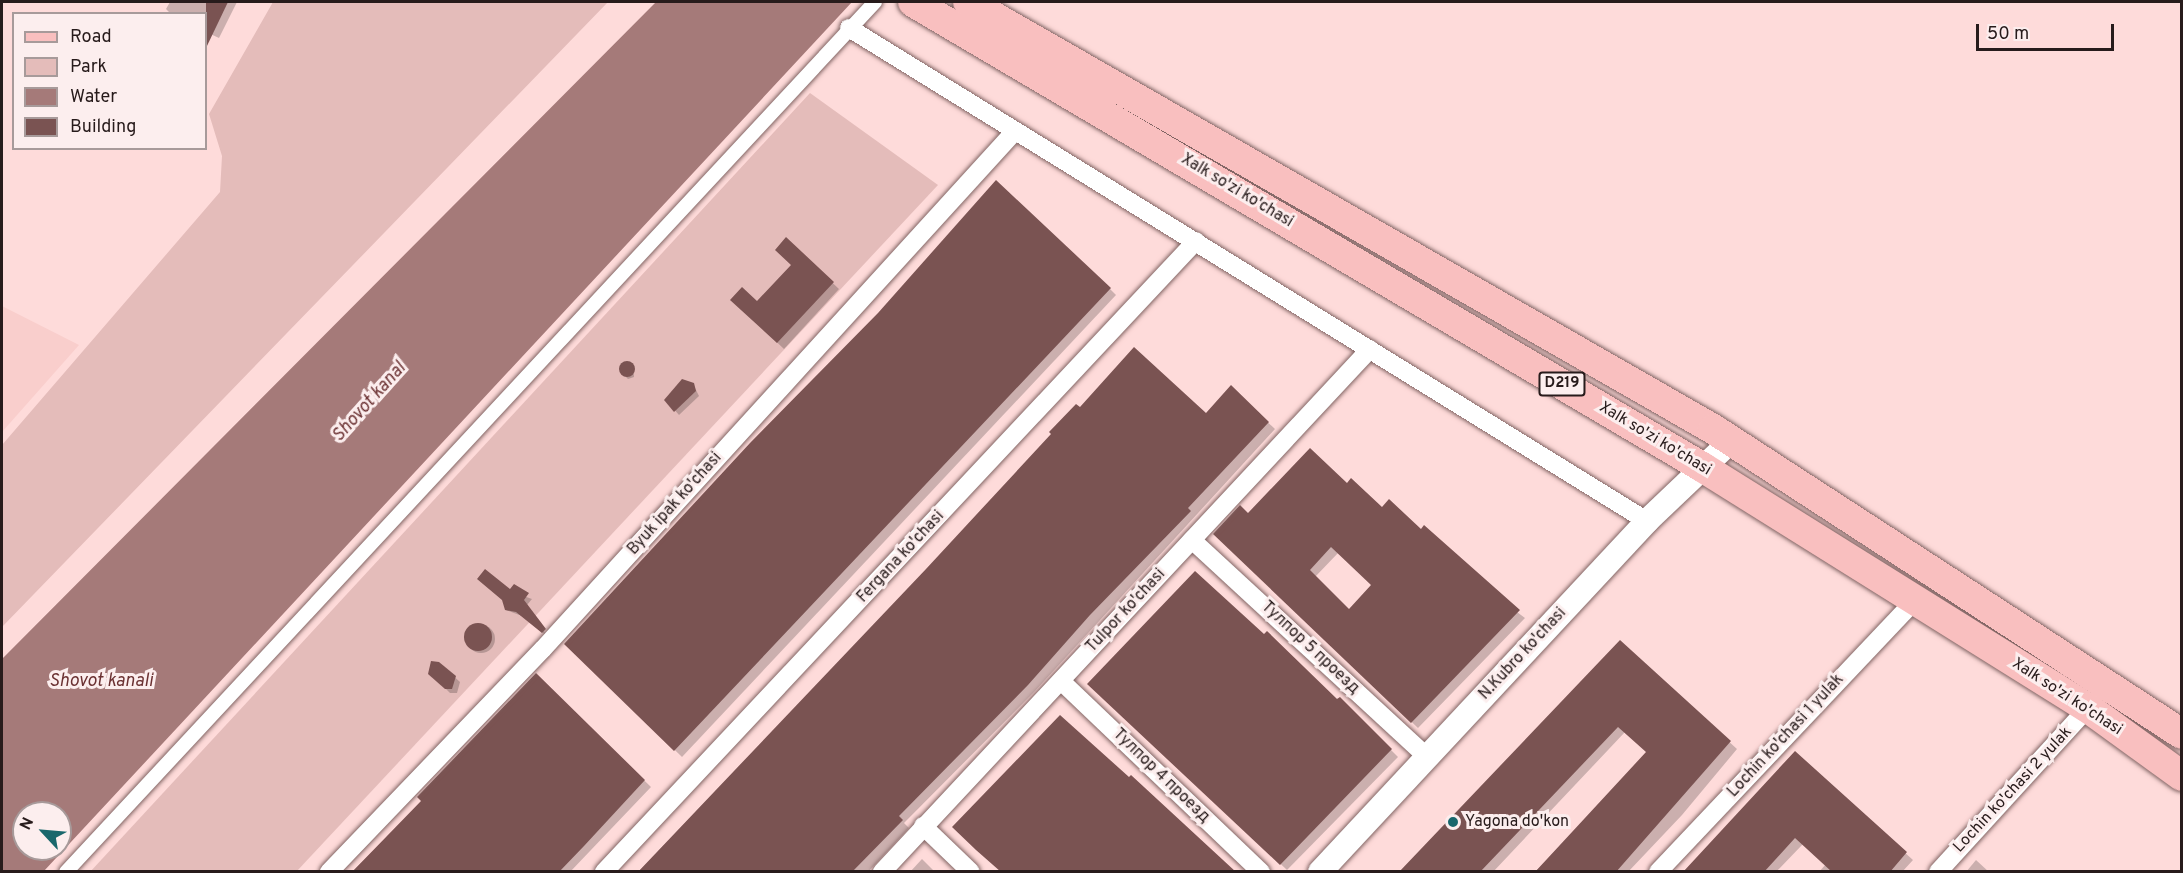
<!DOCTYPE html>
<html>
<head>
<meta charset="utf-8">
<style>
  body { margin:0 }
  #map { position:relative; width:2183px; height:873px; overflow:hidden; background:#fedbda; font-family:Overpass,sans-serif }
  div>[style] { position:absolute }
  .built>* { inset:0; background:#f9cecc }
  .green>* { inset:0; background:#e4bcba }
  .water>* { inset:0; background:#a57a79 }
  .shadow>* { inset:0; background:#0003 }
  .round { border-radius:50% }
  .building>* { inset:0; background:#7a5352 }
  .roads { filter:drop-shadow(0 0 2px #816463) drop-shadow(0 0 2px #816463) }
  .pedestrian>* { height:14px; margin:-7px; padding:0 7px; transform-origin:7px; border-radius:7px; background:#fff }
  .minor>* { height:18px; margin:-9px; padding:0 9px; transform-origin:9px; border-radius:9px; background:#fff }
  .tertiary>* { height:24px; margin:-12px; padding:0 12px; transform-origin:12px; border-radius:12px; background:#fff }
  .primary>* { height:30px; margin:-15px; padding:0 15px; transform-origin:15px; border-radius:15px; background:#f9bfbf }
  .dots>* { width:16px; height:16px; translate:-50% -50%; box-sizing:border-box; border:3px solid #fceeee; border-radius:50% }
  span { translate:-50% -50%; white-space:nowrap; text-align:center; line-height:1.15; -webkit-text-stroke:6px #fceeee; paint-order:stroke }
  .shield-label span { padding:2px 4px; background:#fceeee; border:2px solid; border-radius:4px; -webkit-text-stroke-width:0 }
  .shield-label { font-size:15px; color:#271b1b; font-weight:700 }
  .street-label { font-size:16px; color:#271b1b }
  .poi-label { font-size:16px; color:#271b1b }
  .left { translate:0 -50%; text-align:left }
  .water-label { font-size:18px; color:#6b3132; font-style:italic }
  .frame { position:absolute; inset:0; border:3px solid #271b1b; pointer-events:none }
  .legend { position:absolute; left:12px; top:12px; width:195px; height:138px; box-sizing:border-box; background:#fceeee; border:2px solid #a79a9a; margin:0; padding:8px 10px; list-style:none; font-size:18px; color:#271b1b }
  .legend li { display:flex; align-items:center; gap:12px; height:30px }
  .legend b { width:30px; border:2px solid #a79a9a }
  .north { position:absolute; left:12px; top:801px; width:60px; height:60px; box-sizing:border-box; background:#fceeee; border:2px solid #a79a9a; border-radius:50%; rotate:296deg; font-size:16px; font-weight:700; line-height:24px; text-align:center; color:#271b1b }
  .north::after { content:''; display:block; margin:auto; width:21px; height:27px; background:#19676c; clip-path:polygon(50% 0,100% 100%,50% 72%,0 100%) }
  .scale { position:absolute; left:1976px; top:24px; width:138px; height:27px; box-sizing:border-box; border:3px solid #271b1b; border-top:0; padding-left:8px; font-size:18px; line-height:21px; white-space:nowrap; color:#271b1b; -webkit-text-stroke:4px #fceeee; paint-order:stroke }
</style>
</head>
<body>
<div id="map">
  <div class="built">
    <i style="clip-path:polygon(2px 306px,79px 345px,2px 432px)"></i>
  </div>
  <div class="green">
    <i style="clip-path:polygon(273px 2px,608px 2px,2px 627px,2px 445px,220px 192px,222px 156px,209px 114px)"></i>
    <i style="clip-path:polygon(810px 93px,938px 185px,297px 871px,90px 872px)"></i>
  </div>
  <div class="water">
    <i style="clip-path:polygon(evenodd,656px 2px,852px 2px,44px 871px,2px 871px,2px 659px,656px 2px,24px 813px,60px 813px,60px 849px,24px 849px,24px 813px)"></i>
  </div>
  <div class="shadow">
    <i style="clip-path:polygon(170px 2px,237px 2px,219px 38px,206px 32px,206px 14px,171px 14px,166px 9px)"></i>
    <i style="clip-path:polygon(786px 239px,839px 289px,784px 349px,732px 300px,757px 303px,793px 265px)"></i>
    <i style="clip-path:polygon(1110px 289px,1116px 295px,682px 757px,566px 644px)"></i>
    <i style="clip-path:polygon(633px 363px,634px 377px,628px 379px,621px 372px,622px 366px)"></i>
    <i style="clip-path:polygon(693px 384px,699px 396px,679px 415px,666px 400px)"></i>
    <i style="clip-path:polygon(1231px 388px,1275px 429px,1035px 691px,904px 823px,909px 828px,868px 872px,638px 872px,1080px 410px,1207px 415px)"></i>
    <i style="clip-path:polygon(evenodd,1347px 485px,1525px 618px,1418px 728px,1215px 534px,1248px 516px,1347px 485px,1339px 552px,1373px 585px,1349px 611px,1315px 577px,1339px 552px)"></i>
    <i style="clip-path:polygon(510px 591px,532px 599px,527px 605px,547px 636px,522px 616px,506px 610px)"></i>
    <i class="round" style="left:467px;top:625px;width:28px;height:28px"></i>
    <i style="clip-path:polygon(1620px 642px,1737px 749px,1682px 815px,1628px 872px,1535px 872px,1648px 753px,1625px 732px,1493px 872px,1402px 872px)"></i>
    <i style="clip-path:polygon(439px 663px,460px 682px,457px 693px,450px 693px,430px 673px)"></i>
    <i style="clip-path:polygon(536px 675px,651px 787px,570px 872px,352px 872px,423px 801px)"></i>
    <i style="clip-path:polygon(1089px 684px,1340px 699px,1398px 757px,1287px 870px)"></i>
    <i style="clip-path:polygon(1795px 753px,1913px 860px,1902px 872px,1819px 872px,1826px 864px,1803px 844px,1776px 872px,1685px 872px)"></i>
    <i style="clip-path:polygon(922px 859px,935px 872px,910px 872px)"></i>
    <i style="clip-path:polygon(1976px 860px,1989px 872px,1966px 872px)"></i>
  </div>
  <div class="building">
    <i style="clip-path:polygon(206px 2px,228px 2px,206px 48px)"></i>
    <i style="clip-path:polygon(996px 180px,1111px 288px,674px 751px,564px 644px,750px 443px,878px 313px)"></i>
    <i style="clip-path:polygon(786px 237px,834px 282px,777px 343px,730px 300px,742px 287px,757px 301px,791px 265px,775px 250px)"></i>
    <i style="clip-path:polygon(1134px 347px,1206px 413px,1231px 385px,1269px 422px,1188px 508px,1191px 511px,1090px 615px,1028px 685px,899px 816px,903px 820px,852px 872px,638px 872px,926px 569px,1051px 434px,1049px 432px,1076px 404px,1080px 407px)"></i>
    <i class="round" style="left:619px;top:361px;width:16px;height:16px"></i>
    <i style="clip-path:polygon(682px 379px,694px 383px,696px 391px,674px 412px,664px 400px)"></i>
    <i style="clip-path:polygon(evenodd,1310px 448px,1347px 483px,1351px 478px,1382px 507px,1389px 499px,1421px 529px,1424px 525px,1520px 610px,1411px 723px,1213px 534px,1240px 505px,1248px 513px,1310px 448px,1331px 547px,1371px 585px,1349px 609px,1310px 570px,1331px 547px)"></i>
    <i style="clip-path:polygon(485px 569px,510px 589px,514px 584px,529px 593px,524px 600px,546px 629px,542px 633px,516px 612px,505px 610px,502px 600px,477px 579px)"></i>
    <i style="clip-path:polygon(1195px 571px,1264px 634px,1267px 631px,1337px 699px,1340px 697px,1392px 749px,1280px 865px,1087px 684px)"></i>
    <i class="round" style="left:464px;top:623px;width:28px;height:28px"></i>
    <i style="clip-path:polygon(1620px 640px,1731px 741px,1616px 872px,1535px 872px,1646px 752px,1618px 727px,1480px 872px,1399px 872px)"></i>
    <i style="clip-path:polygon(431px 661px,439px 662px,456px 676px,452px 689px,445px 689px,428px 674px)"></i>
    <i style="clip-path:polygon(536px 673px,645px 780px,584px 846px,559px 872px,352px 872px,421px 801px,417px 797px)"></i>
    <i style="clip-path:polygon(1060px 715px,1129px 777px,1131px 775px,1236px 872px,1001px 872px,976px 850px,952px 827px)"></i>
    <i style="clip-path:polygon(1795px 751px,1907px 852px,1890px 872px,1832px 872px,1795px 838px,1764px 872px,1683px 872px)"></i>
  </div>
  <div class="roads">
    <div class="pedestrian">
      <i style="left:66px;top:872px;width:1188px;rotate:-47.08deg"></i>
    </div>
    <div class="minor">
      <i style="left:849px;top:28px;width:938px;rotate:31.71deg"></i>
      <i style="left:1192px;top:540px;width:320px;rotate:42.7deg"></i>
      <i style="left:1061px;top:681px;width:277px;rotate:43.7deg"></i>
      <i style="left:923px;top:826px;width:66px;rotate:43.8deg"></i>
      <i style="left:329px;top:872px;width:309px;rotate:-46.2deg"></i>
      <i style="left:543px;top:649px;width:701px;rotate:-47.66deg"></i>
      <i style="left:604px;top:872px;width:865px;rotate:-46.83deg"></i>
      <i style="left:882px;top:872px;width:715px;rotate:-46.98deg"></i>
      <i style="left:1658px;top:872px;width:374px;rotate:-46.6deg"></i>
      <i style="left:1938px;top:872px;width:222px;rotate:-47.6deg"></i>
    </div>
    <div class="tertiary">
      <i style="left:1320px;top:872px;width:480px;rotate:-47deg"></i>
      <i style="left:1647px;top:521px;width:116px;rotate:-43.6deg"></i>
    </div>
    <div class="primary">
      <i style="left:913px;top:2px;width:916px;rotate:30.51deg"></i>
      <i style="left:1702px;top:467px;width:455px;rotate:32deg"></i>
      <i style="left:2088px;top:708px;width:116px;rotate:35.9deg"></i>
      <i style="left:968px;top:2px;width:859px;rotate:29.82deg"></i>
      <i style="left:1713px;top:429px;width:559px;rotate:33.04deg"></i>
    </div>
  </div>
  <div class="dots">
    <i style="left:1453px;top:822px;background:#19676c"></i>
  </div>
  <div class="shield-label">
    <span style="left:1562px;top:384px">D219</span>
  </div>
  <div class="street-label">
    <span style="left:1237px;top:191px;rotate:31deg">Xalk so'zi ko'chasi</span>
    <span style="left:1655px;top:439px;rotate:31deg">Xalk so'zi ko'chasi</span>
    <span style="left:675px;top:504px;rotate:-48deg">Byuk ipak ko'chasi</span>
    <span style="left:901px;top:557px;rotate:-47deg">Fergana ko'chasi</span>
    <span style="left:1126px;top:611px;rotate:-47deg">Tulpor ko'chasi</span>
    <span style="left:1310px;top:648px;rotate:43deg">Тулпор 5 проезд</span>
    <span style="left:1523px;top:654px;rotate:-47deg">N.Kubro ko'chasi</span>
    <span style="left:2067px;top:697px;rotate:33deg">Xalk so'zi ko'chasi</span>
    <span style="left:1786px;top:736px;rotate:-47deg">Lochin ko'chasi 1 yulak</span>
    <span style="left:1161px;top:776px;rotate:44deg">Тулпор 4 проезд</span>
    <span style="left:2013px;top:790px;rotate:-47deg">Lochin ko'chasi 2 yulak</span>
  </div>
  <div class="poi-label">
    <span class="left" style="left:1465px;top:822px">Yagona do'kon</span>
  </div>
  <div class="water-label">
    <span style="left:370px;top:403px;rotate:-48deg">Shovot kanal</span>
    <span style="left:101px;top:682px">Shovot kanali</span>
  </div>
  <div class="frame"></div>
  <ul class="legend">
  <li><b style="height:8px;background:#f9bfbf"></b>Road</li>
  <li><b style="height:16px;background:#e4bcba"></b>Park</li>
  <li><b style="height:16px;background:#a57a79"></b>Water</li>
  <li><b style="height:16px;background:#7a5352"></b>Building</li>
  </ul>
  <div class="north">N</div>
  <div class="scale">50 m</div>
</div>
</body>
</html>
